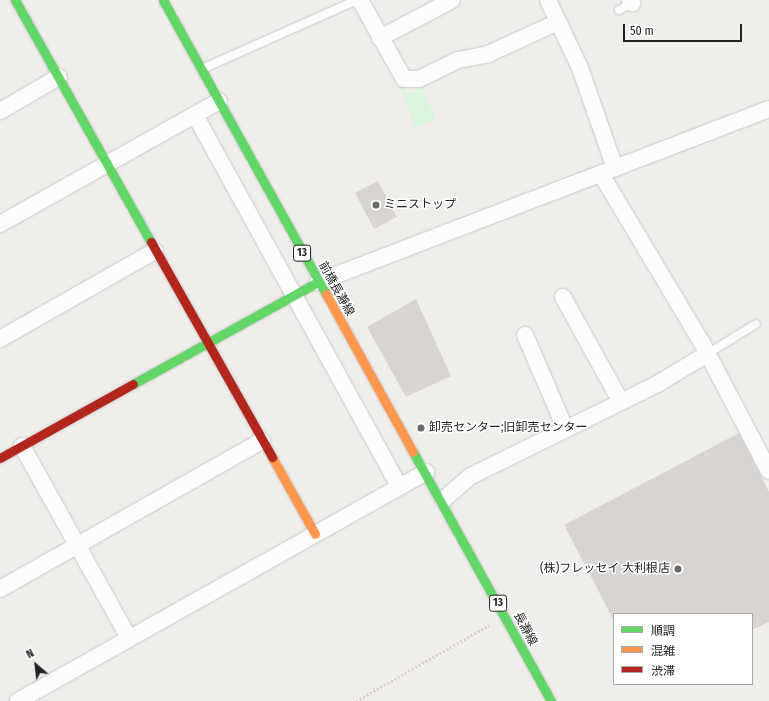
<!DOCTYPE html>
<html>
<head>
<meta charset="utf-8">
<style>
  body { margin:0 }
  #map { position:relative; width:769px; height:701px; overflow:hidden; background:#f0eeeb; font-family:"Fira Sans Condensed","Noto Sans JP",sans-serif }
  div>[style] { position:absolute }
  .park>* { inset:0; background:#daf5da }
  .building>* { inset:0; background:#d7d4d2 }
  .path>* { height:2.5px; margin-top:-1.25px; transform-origin:0; background:repeating-linear-gradient(90deg,#dccecd 0 2px,transparent 0 4px) }
  .roads { filter:drop-shadow(0 0 1px #c9c8c7) drop-shadow(0 0 1px #c9c8c7) }
  .lane>* { height:8px; margin:-4px; padding:0 4px; transform-origin:4px; border-radius:4px; background:#fdfcfc }
  .street>* { height:16px; margin:-8px; padding:0 8px; transform-origin:8px; border-radius:8px; background:#fdfcfc }
  .fast>* { height:9px; margin:-4.5px; padding:0 4.5px; transform-origin:4.5px; border-radius:4.5px; background:#63d668 }
  .slow>* { height:9px; margin:-4.5px; padding:0 4.5px; transform-origin:4.5px; border-radius:4.5px; background:#ff974d }
  .jam>* { height:9px; margin:-4.5px; padding:0 4.5px; transform-origin:4.5px; border-radius:4.5px; background:#b3261e }
  .dots>* { width:11px; height:11px; translate:-50% -50%; box-sizing:border-box; border:2px solid #fff; border-radius:50% }
  span { translate:-50% -50%; white-space:nowrap; text-align:center; line-height:1.15; -webkit-text-stroke:3px #fff; paint-order:stroke }
  .shield-label span { padding:1px 3px; background:#fff; border:1px solid; border-radius:3px; -webkit-text-stroke-width:0 }
  .shield-label { font-size:11px; color:#222; font-weight:700 }
  .poi-label { font-size:12px; color:#222 }
  .left { translate:0 -50%; text-align:left }
  .right { translate:-100% -50%; text-align:right }
  .street-label { font-size:12px; color:#222 }
  .legend { position:absolute; left:613px; top:613px; width:140px; height:72px; box-sizing:border-box; background:#fff; border:1px solid #a7a7a7; margin:0; padding:5px 7px; list-style:none; font-size:12px; color:#222 }
  .legend li { display:flex; align-items:center; gap:8px; height:20px }
  .legend b { width:20px; border:1px solid #a7a7a7 }
  .north { position:absolute; left:16px; top:645px; width:40px; height:40px; -webkit-text-stroke:3px #fff; paint-order:stroke; rotate:332deg; font-size:11px; font-weight:700; line-height:16px; text-align:center; color:#222 }
  .north::after { content:''; display:block; margin:auto; width:14px; height:18px; background:#222; clip-path:polygon(50% 0,100% 100%,50% 72%,0 100%) }
  .scale { position:absolute; left:623px; top:24px; width:119px; height:18px; box-sizing:border-box; border:2px solid #222; border-top:0; padding-left:5px; font-size:12px; line-height:14px; white-space:nowrap; color:#222; -webkit-text-stroke:3px #fff; paint-order:stroke }
</style>
</head>
<body>
<div id="map">
  <div class="park">
    <i style="clip-path:polygon(399px 86px,411px 93px,421px 86px,436px 119px,415px 128px)"></i>
  </div>
  <div class="building">
    <i style="clip-path:polygon(378px 181px,397px 217px,374px 229px,355px 193px)"></i>
    <i style="clip-path:polygon(416px 299px,451px 376px,406px 397px,367px 327px)"></i>
    <i style="clip-path:polygon(739px 433px,769px 492px,769px 622px,752px 630px,752px 614px,614px 614px,614px 621px,564px 525px)"></i>
  </div>
  <div class="path">
    <i style="left:356px;top:701px;width:153px;rotate:-29.7deg"></i>
  </div>
  <div class="roads">
    <div class="lane">
      <i style="left:619px;top:10px;width:17px;rotate:-28deg"></i>
      <i style="left:202px;top:69px;width:170px;rotate:-24deg"></i>
      <i style="left:707px;top:354px;width:57px;rotate:-31.5deg"></i>
    </div>
    <div class="street">
      <i style="left:360px;top:0;width:90px;rotate:60.9deg"></i>
      <i style="left:404px;top:79px;width:15px"></i>
      <i style="left:419px;top:79px;width:43px;rotate:-26deg"></i>
      <i style="left:458px;top:60px;width:31px;rotate:-11deg"></i>
      <i style="left:488px;top:54px;width:77px;rotate:-24.6deg"></i>
      <i style="left:548px;top:0;width:75px;rotate:64.8deg"></i>
      <i style="left:580px;top:68px;width:106px;rotate:70.7deg"></i>
      <i style="left:630px;top:0;width:4px;rotate:56deg"></i>
      <i style="left:380px;top:38px;width:81px;rotate:-27.8deg"></i>
      <i style="left:0;top:111px;width:68px;rotate:-30deg"></i>
      <i style="left:195px;top:115px;width:423px;rotate:61.2deg"></i>
      <i style="left:601px;top:174px;width:197px;rotate:59.1deg"></i>
      <i style="left:702px;top:343px;width:144px;rotate:62.4deg"></i>
      <i style="left:0;top:224px;width:251px;rotate:-29.3deg"></i>
      <i style="left:318px;top:282px;width:483px;rotate:-21deg"></i>
      <i style="left:563px;top:297px;width:120px;rotate:61.1deg"></i>
      <i style="left:525px;top:335px;width:103px;rotate:66.7deg"></i>
      <i style="left:0;top:339px;width:178px;rotate:-29.6deg"></i>
      <i style="left:22px;top:446px;width:220px;rotate:60.9deg"></i>
      <i style="left:443px;top:500px;width:35px;rotate:-41deg"></i>
      <i style="left:469px;top:477px;width:212px;rotate:-26.3deg"></i>
      <i style="left:659px;top:383px;width:56px;rotate:-31.1deg"></i>
      <i style="left:0;top:589px;width:301px;rotate:-29.5deg"></i>
      <i style="left:18px;top:701px;width:468px;rotate:-29.3deg"></i>
    </div>
    <div class="fast">
      <i style="left:15px;top:0;width:278px;rotate:60.7deg"></i>
      <i style="left:163px;top:0;width:336px;rotate:61deg"></i>
      <i style="left:133px;top:384px;width:211px;rotate:-28.9deg"></i>
      <i style="left:413px;top:452px;width:285px;rotate:61deg"></i>
    </div>
    <div class="slow">
      <i style="left:326px;top:294px;width:180px;rotate:61.2deg"></i>
      <i style="left:272px;top:457px;width:88px;rotate:60.8deg"></i>
    </div>
    <div class="jam">
      <i style="left:151px;top:242px;width:247px;rotate:60.6deg"></i>
      <i style="left:0;top:458px;width:152px;rotate:-29.1deg"></i>
    </div>
  </div>
  <div class="dots">
    <i style="left:376px;top:205px;background:#6a6968"></i>
    <i style="left:421px;top:428px;background:#6a6968"></i>
    <i style="left:678px;top:569px;background:#6a6968"></i>
  </div>
  <div class="shield-label">
    <span style="left:302px;top:253px">13</span>
    <span style="left:498px;top:603px">13</span>
  </div>
  <div class="poi-label">
    <span class="left" style="left:384px;top:205px">ミニストップ</span>
    <span class="left" style="left:429px;top:428px">卸売センター;旧卸売センター</span>
    <span class="right" style="left:670px;top:569px">(株)フレッセイ 大利根店</span>
  </div>
  <div class="street-label">
    <span style="left:336px;top:289px;rotate:61deg">前橋長瀞線</span>
    <span style="left:525px;top:629px;rotate:62deg">長瀞線</span>
  </div>
  <ul class="legend">
  <li><b style="height:5px;background:#63d668"></b>順調</li>
  <li><b style="height:5px;background:#ff974d"></b>混雑</li>
  <li><b style="height:5px;background:#b3261e"></b>渋滞</li>
  </ul>
  <div class="north">N</div>
  <div class="scale">50 m</div>
</div>
</body>
</html>
